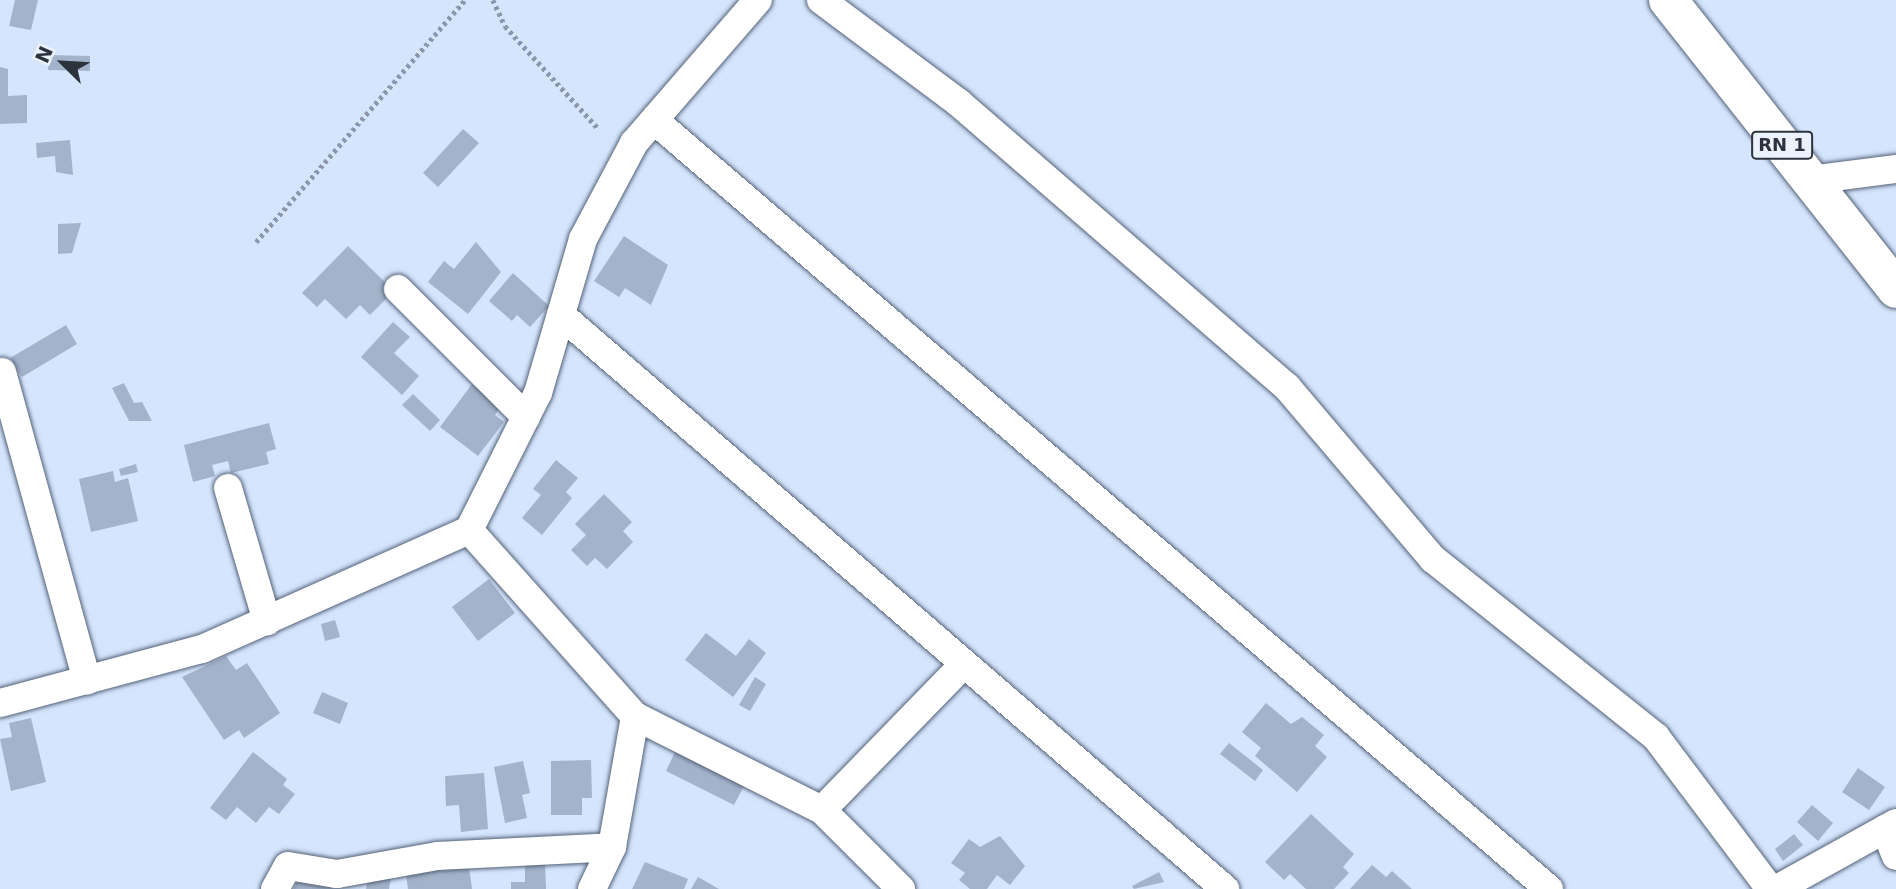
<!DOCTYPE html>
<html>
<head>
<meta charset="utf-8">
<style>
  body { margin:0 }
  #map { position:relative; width:1896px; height:889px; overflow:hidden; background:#d5e5fd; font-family:"DejaVu Sans",sans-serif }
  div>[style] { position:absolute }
  .building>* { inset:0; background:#a3b3ca }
  .path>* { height:4.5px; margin-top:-2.25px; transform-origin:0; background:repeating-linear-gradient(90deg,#8c98aa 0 3.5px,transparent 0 7px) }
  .roads { filter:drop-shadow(0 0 2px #546277) drop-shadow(0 0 2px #546277) }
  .minor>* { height:28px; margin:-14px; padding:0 14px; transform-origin:14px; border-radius:14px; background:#fff }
  .highway>* { height:38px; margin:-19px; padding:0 19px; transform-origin:19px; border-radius:19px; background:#fff }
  span { translate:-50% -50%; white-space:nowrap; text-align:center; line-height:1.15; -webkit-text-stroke:5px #ebf2fc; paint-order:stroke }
  .shield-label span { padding:2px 5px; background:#ebf2fc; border:2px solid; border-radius:5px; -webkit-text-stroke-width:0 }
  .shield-label { font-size:18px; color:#2c333c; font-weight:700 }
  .north { position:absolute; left:28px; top:28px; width:70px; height:70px; -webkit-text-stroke:5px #ebf2fc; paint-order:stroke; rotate:294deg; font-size:19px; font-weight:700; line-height:28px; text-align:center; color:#2c333c }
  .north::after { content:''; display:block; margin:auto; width:24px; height:32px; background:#2c333c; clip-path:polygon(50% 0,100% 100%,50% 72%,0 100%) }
</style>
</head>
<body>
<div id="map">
  <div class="building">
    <i style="clip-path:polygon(15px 0,38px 0,31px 30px,9px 26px)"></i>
    <i style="clip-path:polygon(49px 55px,90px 56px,90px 71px,48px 70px)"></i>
    <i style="clip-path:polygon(0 67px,8px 69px,8px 96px,27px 95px,27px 123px,0 124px)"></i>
    <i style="clip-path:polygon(463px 129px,479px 143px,438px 187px,423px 173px)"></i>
    <i style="clip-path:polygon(70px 140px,73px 175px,56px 172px,55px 156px,37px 158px,36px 143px)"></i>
    <i style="clip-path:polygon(81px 223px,72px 253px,58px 254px,58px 224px)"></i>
    <i style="clip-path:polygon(624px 236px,668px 265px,651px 305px,625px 288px,619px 297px,594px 281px)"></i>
    <i style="clip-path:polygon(476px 242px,501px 272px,468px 314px,428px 282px,444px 261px,454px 269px)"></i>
    <i style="clip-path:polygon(348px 246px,394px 291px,370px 315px,360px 305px,346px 319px,325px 299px,317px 307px,302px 293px)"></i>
    <i style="clip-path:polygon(513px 273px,549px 306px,530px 327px,517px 315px,512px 321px,489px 301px)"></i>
    <i style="clip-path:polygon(393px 322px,410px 337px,394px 353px,419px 376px,402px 395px,361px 357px)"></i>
    <i style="clip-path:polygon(66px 325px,77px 344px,22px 377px,10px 358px)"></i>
    <i style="clip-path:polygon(124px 383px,134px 403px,142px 402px,152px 421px,129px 421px,112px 388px)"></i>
    <i style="clip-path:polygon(472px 384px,501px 406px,495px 415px,504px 422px,478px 456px,440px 427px)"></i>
    <i style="clip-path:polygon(413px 394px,440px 420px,430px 431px,402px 405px)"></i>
    <i style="clip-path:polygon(269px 423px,276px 449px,266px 452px,269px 464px,231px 473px,228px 461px,212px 465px,215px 476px,193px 482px,184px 445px)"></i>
    <i style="clip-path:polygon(556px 460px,578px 478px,566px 492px,572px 498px,542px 535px,522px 518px,541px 495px,533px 489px)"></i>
    <i style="clip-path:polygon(136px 464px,138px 472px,121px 476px,119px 469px)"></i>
    <i style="clip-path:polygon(113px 471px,115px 482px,128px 478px,138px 521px,91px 532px,79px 479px)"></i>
    <i style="clip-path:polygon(604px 494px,632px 522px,623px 531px,633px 542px,607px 569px,595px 558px,587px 566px,571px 550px,586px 535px,575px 524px)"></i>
    <i style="clip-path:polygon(489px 579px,515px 613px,478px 641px,452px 607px)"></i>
    <i style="clip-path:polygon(335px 620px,340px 637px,325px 641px,321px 624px)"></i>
    <i style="clip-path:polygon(706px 633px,736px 656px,749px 639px,766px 653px,733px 697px,685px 660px)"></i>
    <i style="clip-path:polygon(226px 656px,236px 670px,247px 663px,280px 713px,244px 738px,239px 730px,224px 740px,182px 677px)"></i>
    <i style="clip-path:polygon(755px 677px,766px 684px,750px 711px,739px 705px)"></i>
    <i style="clip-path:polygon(322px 692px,348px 703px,340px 724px,313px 713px)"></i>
    <i style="clip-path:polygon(1266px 703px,1291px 724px,1302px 717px,1324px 735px,1315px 746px,1327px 757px,1297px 792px,1255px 756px,1261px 748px,1242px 732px)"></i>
    <i style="clip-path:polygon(31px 718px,46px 782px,11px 791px,0 739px,12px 737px,9px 723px)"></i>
    <i style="clip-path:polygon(1229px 743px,1263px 770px,1255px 781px,1220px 754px)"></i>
    <i style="clip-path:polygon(253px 752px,287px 779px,283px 785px,295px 794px,279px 814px,269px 807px,256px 823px,237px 807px,226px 820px,210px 808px)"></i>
    <i style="clip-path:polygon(675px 752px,744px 786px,734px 805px,666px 771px)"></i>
    <i style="clip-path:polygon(591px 760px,592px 798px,582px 798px,582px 815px,551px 815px,551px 761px)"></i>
    <i style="clip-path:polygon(523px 761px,530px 793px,522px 795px,527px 818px,505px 823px,494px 767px)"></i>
    <i style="clip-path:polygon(1858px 768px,1885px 787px,1869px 810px,1842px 792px)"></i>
    <i style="clip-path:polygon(484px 773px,488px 829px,461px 832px,459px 805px,446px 806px,445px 776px)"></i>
    <i style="clip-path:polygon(1812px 805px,1833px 823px,1818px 841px,1797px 822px)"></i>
    <i style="clip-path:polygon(1311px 814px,1354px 854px,1343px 867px,1349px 873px,1334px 889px,1306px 889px,1290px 874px,1284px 880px,1265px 862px)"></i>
    <i style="clip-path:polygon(1794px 834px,1803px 845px,1783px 861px,1775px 849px)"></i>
    <i style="clip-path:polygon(1000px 836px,1025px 866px,1010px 885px,997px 875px,987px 889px,970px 889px,959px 880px,965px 873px,951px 863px,969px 839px,980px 847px)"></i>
    <i style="clip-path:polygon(468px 860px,472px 889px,408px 889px,405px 868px)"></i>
    <i style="clip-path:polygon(645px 862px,688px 879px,684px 889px,632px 889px)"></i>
    <i style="clip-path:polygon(545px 864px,546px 889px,511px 889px,511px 882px,525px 882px,525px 865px)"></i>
    <i style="clip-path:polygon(1372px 865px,1386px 877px,1392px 871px,1412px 889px,1350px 889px)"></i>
    <i style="clip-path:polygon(369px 869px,392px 872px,389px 889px,366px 889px)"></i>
    <i style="clip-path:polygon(1159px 872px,1164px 882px,1134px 889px,1132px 886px)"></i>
    <i style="clip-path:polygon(300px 875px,334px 889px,294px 889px)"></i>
    <i style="clip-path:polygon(698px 877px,719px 889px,691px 889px)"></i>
  </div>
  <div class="path">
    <i style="left:493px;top:0;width:29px;rotate:65deg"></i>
    <i style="left:505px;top:26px;width:137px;rotate:47.7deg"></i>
    <i style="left:256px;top:242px;width:320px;rotate:-49.2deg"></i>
  </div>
  <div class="roads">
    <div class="minor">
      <i style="left:821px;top:0;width:172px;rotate:36.7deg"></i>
      <i style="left:959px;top:103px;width:434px;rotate:40.9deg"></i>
      <i style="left:1287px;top:387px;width:226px;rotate:49.7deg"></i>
      <i style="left:1433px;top:559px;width:285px;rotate:38.6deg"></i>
      <i style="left:1656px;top:737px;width:190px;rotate:53.1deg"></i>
      <i style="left:654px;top:120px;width:1180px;rotate:40.67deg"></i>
      <i style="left:1810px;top:180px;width:87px;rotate:-7.3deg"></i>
      <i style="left:398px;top:289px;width:181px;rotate:45deg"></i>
      <i style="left:561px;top:315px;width:878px;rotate:40.84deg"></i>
      <i style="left:2px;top:372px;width:320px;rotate:74.6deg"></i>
      <i style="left:228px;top:488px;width:139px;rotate:73.7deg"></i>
      <i style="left:469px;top:530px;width:153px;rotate:-63.3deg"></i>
      <i style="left:538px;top:393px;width:160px;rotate:-73.7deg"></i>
      <i style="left:583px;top:239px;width:109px;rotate:-62deg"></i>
      <i style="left:634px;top:143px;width:189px;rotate:-49.1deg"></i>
      <i style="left:0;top:703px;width:209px;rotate:-15deg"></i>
      <i style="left:202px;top:649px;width:292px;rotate:-24deg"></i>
      <i style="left:469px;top:530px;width:249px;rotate:48.3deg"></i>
      <i style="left:635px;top:716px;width:209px;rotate:26.7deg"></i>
      <i style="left:822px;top:810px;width:112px;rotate:45deg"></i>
      <i style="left:822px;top:810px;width:204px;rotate:-45.8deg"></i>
      <i style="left:1885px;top:829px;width:29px;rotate:68deg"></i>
      <i style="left:275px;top:889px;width:26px;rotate:-61deg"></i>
      <i style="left:288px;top:866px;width:50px;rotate:9.3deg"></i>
      <i style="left:337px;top:874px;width:102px;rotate:-10.2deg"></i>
      <i style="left:437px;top:856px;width:175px;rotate:-2.9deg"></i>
      <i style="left:592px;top:889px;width:47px;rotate:-64.5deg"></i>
      <i style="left:612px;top:847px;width:133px;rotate:-80deg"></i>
      <i style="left:1777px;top:889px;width:136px;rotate:-29deg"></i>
    </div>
    <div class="highway">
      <i style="left:1668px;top:0;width:368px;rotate:51.7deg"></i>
    </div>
  </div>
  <div class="shield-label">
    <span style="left:1782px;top:145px">RN 1</span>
  </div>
  <div class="north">N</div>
</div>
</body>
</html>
